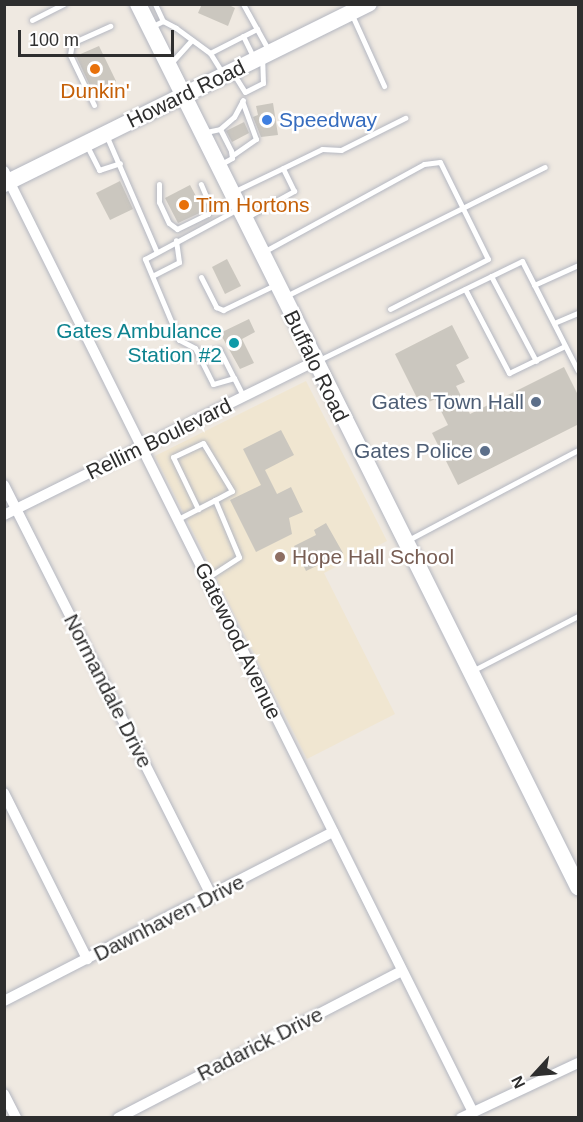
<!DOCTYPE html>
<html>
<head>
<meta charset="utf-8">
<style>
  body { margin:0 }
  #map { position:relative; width:583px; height:1122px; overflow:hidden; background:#efe9e1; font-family:Helvetica,sans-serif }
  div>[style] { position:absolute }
  .education>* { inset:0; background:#f0e6d1 }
  .building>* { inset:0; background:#cbc7bf }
  .roads { filter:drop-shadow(0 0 2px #b4b7c1) drop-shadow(0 0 2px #b4b7c1) }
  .service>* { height:5px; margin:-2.5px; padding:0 2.5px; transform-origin:2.5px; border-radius:2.5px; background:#fff }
  .minor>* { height:10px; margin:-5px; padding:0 5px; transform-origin:5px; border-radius:5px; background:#fff }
  .secondary>* { height:16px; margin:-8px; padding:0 8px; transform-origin:8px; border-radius:8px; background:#fff }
  .dots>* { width:16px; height:16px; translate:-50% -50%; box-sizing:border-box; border:3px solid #fff; border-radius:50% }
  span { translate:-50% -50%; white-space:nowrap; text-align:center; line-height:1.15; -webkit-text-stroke:5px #fff; paint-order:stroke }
  .food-label { font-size:21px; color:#c56008 }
  .left { translate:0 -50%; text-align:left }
  .street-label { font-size:21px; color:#2e2e2e }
  .shop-label { font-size:21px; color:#366cbe }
  .culture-label { font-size:21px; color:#0d838f }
  .right { translate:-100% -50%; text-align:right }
  .service-label { font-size:21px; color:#4e5e75 }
  .education-label { font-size:21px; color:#785e54 }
  .frame { position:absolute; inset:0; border:6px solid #2e2e2e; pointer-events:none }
  .north { position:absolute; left:505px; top:1044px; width:60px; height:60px; -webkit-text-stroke:4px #fff; paint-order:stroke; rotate:244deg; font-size:16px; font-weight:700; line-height:24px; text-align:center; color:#2e2e2e }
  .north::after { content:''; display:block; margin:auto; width:21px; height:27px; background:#2e2e2e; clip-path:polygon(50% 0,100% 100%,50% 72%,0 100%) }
  .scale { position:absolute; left:18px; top:30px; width:156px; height:27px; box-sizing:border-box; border:3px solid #2e2e2e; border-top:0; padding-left:8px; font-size:18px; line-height:21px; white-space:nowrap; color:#2e2e2e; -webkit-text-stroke:4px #fff; paint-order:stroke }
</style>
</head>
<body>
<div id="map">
  <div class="education">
    <i style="clip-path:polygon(306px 381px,387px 541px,324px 573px,395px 714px,307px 759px,155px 456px)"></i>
  </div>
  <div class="building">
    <i style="clip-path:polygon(202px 4px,227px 4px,235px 8px,228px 26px,198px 13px)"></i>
    <i style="clip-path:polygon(99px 46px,116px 81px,93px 92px,76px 56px)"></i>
    <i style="clip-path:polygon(273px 103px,278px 135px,261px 137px,253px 117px,258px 115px,256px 106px)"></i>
    <i style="clip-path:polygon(244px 122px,249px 133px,232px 142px,226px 131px)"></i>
    <i style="clip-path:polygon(120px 181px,133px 209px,110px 220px,96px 193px)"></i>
    <i style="clip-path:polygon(190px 185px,204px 211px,178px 223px,165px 198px)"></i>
    <i style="clip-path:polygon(227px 259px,241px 286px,225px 294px,212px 267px)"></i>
    <i style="clip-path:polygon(249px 319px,255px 332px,242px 339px,254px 363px,240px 369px,220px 333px)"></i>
    <i style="clip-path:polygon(452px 325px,469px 358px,456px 365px,465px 382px,456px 386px,470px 414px,564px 367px,579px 397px,579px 424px,458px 485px,432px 433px,448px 425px,435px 399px,421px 406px,395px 354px)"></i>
    <i style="clip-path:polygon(281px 430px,294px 455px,265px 470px,277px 494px,291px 487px,303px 512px,289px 518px,292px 534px,256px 552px,230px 500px,261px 485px,243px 449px)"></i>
    <i style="clip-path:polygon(326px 523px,343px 553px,306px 571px,294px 546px,316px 535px,314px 530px)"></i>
  </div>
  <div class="roads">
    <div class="service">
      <i style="left:155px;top:4px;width:19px;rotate:65deg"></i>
      <i style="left:243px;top:4px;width:54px;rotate:61deg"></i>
      <i style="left:352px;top:15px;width:78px;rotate:65.7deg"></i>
      <i style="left:32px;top:20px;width:36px;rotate:-27deg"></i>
      <i style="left:153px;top:26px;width:11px;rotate:-27deg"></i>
      <i style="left:163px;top:21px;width:15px;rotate:28deg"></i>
      <i style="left:176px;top:28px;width:42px;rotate:36.3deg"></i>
      <i style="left:210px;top:53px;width:25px;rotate:58deg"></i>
      <i style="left:243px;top:36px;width:25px;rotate:64deg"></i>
      <i style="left:210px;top:53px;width:53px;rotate:-27.1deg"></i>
      <i style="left:171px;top:63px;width:31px;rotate:-48deg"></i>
      <i style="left:233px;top:73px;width:22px;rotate:58deg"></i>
      <i style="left:245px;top:92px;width:20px;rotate:-27deg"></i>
      <i style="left:263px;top:83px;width:25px;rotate:-92deg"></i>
      <i style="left:94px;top:105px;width:55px;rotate:-115.6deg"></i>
      <i style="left:70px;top:55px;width:12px;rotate:-81deg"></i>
      <i style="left:72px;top:43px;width:42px;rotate:-24.1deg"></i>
      <i style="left:220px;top:129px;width:18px;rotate:-41deg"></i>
      <i style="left:234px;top:117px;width:19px;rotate:-62deg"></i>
      <i style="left:206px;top:132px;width:14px;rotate:-12deg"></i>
      <i style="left:220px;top:129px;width:25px;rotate:63deg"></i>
      <i style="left:231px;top:151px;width:7px;rotate:82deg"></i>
      <i style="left:232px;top:158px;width:13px;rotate:151deg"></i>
      <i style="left:107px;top:137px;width:123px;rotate:66.6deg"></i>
      <i style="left:87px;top:146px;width:27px;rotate:63deg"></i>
      <i style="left:99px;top:170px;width:22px;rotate:-18deg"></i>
      <i style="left:233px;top:155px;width:28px;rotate:-35deg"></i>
      <i style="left:256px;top:139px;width:40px;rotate:-110.2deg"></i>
      <i style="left:159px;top:184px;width:18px;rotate:90deg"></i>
      <i style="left:159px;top:202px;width:23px;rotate:65deg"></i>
      <i style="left:169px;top:223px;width:10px;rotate:37deg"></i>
      <i style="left:177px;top:229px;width:34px;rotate:-26deg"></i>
      <i style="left:208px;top:214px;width:7px;rotate:-63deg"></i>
      <i style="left:211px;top:208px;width:26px;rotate:-113deg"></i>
      <i style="left:233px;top:192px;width:55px;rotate:-25.6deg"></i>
      <i style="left:247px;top:217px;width:54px;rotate:-29deg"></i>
      <i style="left:294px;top:191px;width:25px;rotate:-116deg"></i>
      <i style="left:283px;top:168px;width:43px;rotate:-26deg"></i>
      <i style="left:322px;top:149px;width:19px;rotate:3deg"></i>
      <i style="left:341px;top:150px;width:72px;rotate:-26.6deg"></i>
      <i style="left:265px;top:251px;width:181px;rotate:-28.7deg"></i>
      <i style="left:424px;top:164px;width:16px;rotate:-7deg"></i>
      <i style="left:440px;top:162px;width:108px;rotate:63.7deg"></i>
      <i style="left:488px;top:259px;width:110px;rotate:153deg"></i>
      <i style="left:154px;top:275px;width:28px;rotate:-27deg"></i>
      <i style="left:179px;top:262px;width:22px;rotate:-98deg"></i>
      <i style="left:491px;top:276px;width:96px;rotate:62.1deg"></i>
      <i style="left:201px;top:277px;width:34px;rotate:63deg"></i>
      <i style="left:216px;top:307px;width:8px;rotate:23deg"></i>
      <i style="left:223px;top:310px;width:58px;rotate:-25.7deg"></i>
      <i style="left:534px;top:285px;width:48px;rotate:-24.4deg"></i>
      <i style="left:465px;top:289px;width:95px;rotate:62.4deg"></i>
      <i style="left:509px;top:373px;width:62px;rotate:-25.7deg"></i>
      <i style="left:286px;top:296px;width:289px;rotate:-26.5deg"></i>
      <i style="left:554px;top:323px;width:26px;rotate:-23deg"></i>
      <i style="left:199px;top:356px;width:21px;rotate:-19deg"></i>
      <i style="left:219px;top:349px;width:33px;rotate:63deg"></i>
      <i style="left:234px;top:378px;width:22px;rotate:164deg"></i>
      <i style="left:213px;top:384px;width:40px;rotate:-116.6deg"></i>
      <i style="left:195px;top:348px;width:18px;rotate:-153deg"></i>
      <i style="left:179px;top:340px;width:88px;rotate:-112.8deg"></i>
      <i style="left:145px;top:259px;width:103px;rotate:-28.3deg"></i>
      <i style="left:319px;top:360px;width:226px;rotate:-26deg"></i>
      <i style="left:522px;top:261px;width:123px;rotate:63deg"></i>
      <i style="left:234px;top:378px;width:20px;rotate:63deg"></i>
      <i style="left:178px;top:519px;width:42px;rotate:-27.2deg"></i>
      <i style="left:215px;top:500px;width:19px;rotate:-28deg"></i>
      <i style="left:232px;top:491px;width:56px;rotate:-121.1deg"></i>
      <i style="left:203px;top:443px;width:33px;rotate:155deg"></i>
      <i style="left:173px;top:457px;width:58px;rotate:64.3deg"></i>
      <i style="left:408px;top:540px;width:192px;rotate:-27.9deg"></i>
      <i style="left:207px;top:578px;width:38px;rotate:-33deg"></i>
      <i style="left:239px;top:557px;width:62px;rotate:-112.8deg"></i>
      <i style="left:472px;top:671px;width:119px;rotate:-27.4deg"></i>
    </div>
    <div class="minor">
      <i style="left:4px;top:171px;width:1051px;rotate:63.51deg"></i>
      <i style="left:4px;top:485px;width:462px;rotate:63.2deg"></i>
      <i style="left:4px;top:515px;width:345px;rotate:-26.3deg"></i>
      <i style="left:4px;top:793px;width:186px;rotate:63.4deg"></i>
      <i style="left:4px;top:1001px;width:370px;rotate:-27.2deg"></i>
      <i style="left:4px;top:1094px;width:27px;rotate:63deg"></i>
      <i style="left:118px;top:1118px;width:319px;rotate:-27.4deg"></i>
      <i style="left:461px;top:1118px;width:129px;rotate:-25.2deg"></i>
    </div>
    <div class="secondary">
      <i style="left:138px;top:4px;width:987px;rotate:63.51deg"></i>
      <i style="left:4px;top:184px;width:407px;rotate:-26.3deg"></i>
    </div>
  </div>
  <div class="dots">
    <i style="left:95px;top:69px;background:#e8710a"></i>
    <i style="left:267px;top:120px;background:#3f7fe0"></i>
    <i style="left:184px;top:205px;background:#e8710a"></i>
    <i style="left:234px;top:343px;background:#0f9aa8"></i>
    <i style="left:536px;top:402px;background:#5c6f8a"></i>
    <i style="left:485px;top:451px;background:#5c6f8a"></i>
    <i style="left:280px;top:557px;background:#8d6e63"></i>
  </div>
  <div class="food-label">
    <span style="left:95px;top:91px">Dunkin'</span>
    <span class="left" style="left:196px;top:205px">Tim Hortons</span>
  </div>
  <div class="street-label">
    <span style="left:186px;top:94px;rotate:-26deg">Howard Road</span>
    <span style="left:316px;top:366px;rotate:64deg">Buffalo Road</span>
    <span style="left:159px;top:439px;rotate:-26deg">Rellim Boulevard</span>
    <span style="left:238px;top:641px;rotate:64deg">Gatewood Avenue</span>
    <span style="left:108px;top:691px;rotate:63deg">Normandale Drive</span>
    <span style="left:169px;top:918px;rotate:-27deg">Dawnhaven Drive</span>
    <span style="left:260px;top:1044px;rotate:-27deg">Radarick Drive</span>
  </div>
  <div class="shop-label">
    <span class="left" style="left:279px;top:120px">Speedway</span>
  </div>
  <div class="culture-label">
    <span class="right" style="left:222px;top:343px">Gates Ambulance<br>Station #2</span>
  </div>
  <div class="service-label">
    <span class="right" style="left:524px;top:402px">Gates Town Hall</span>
    <span class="right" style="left:473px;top:451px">Gates Police</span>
  </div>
  <div class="education-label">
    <span class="left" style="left:292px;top:557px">Hope Hall School</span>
  </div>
  <div class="frame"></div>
  <div class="north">N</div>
  <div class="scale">100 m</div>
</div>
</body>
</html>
